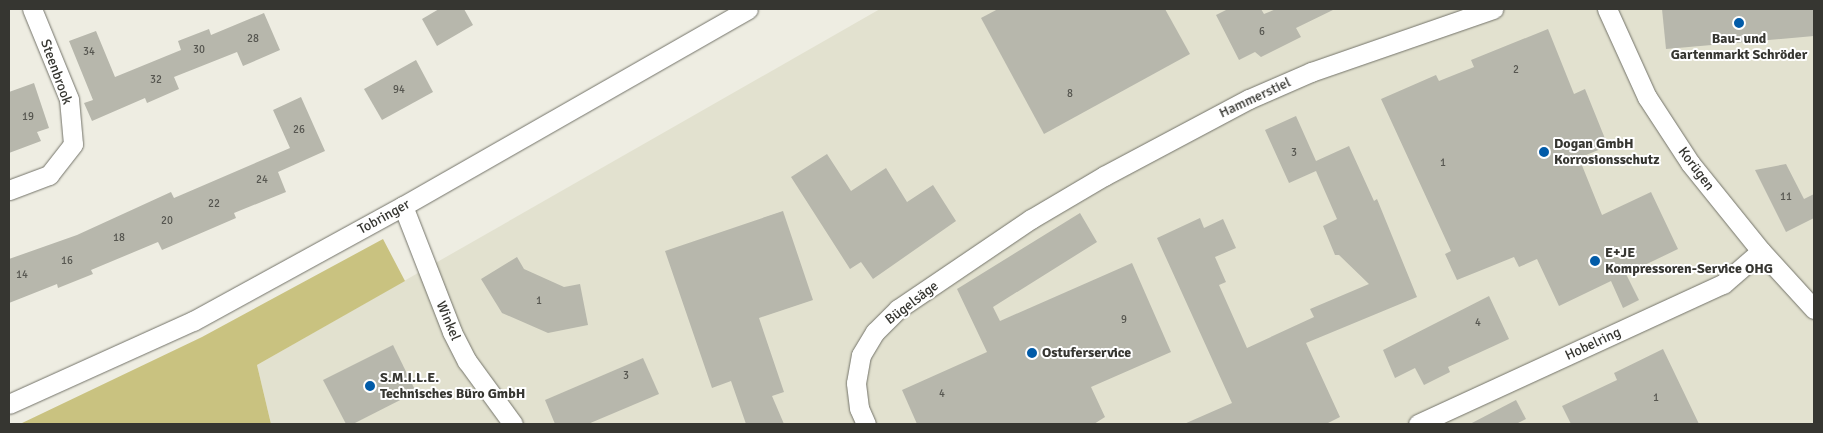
<!DOCTYPE html>
<html>
<head>
<meta charset="utf-8">
<style>
  body { margin:0 }
  #map { position:relative; width:1823px; height:433px; overflow:hidden; background:#eeede2; font-family:Signika,sans-serif }
  div>[style] { position:absolute }
  .built>* { inset:0; background:#e2e1cf }
  .green>* { inset:0; background:#c9c280 }
  .building>* { inset:0; background:#b7b7ac }
  .roads { filter:drop-shadow(0 0 1px #737369) drop-shadow(0 0 1px #737369) }
  .minor>* { height:19px; margin:-9.5px; padding:0 9.5px; transform-origin:9.5px; border-radius:9.5px; background:#fff }
  .dots>* { width:14px; height:14px; translate:-50% -50%; box-sizing:border-box; border:2px solid #fff; border-radius:50% }
  span { translate:-50% -50%; white-space:nowrap; text-align:center; line-height:1.15; -webkit-text-stroke:4px #fff; paint-order:stroke }
  .number-label { font-size:11px; color:#565650 }
  .number-label span { -webkit-text-stroke-width:0 }
  .poi-label { font-size:14px; color:#363631; font-weight:700 }
  .left { translate:0 -50%; text-align:left }
  .street-label { font-size:14px; color:#363631 }
  .frame { position:absolute; inset:0; border:10px solid #363631; pointer-events:none }
</style>
</head>
<body>
<div id="map">
  <div class="built">
    <i style="clip-path:polygon(880px 9px,1814px 9px,1814px 424px,271px 424px,257px 365px)"></i>
  </div>
  <div class="green">
    <i style="clip-path:polygon(383px 239px,405px 281px,257px 365px,271px 424px,20px 424px,202px 337px)"></i>
  </div>
  <div class="building">
    <i style="clip-path:polygon(439px 9px,464px 9px,473px 25px,437px 46px,422px 19px)"></i>
    <i style="clip-path:polygon(998px 9px,1165px 9px,1190px 54px,1044px 134px,981px 18px)"></i>
    <i style="clip-path:polygon(1228px 9px,1261px 9px,1264px 14px,1276px 9px,1335px 9px,1296px 28px,1301px 37px,1261px 57px,1255px 52px,1239px 60px,1216px 15px)"></i>
    <i style="clip-path:polygon(1662px 9px,1814px 9px,1814px 36px,1666px 49px)"></i>
    <i style="clip-path:polygon(264px 13px,280px 50px,243px 66px,237px 52px,174px 77px,179px 89px,147px 103px,145px 98px,92px 121px,84px 103px,93px 100px,69px 41px,96px 31px,115px 77px,181px 50px,178px 41px,209px 29px,211px 35px)"></i>
    <i style="clip-path:polygon(1548px 29px,1574px 94px,1585px 89px,1608px 146px,1579px 158px,1602px 215px,1651px 192px,1678px 249px,1626px 274px,1639px 300px,1623px 308px,1611px 281px,1559px 306px,1537px 259px,1519px 267px,1514px 257px,1457px 280px,1445px 254px,1451px 251px,1381px 99px,1436px 75px,1439px 81px,1474px 67px,1471px 60px)"></i>
    <i style="clip-path:polygon(416px 60px,433px 92px,382px 120px,364px 89px)"></i>
    <i style="clip-path:polygon(34px 83px,49px 128px,37px 132px,41px 141px,9px 153px,9px 92px)"></i>
    <i style="clip-path:polygon(301px 97px,325px 151px,278px 172px,286px 192px,234px 213px,236px 218px,162px 250px,158px 242px,91px 270px,93px 274px,58px 288px,57px 284px,9px 303px,9px 259px,77px 235px,171px 192px,174px 198px,290px 148px,273px 110px)"></i>
    <i style="clip-path:polygon(1296px 116px,1316px 161px,1349px 146px,1374px 201px,1377px 199px,1417px 297px,1306px 343px,1340px 417px,1326px 424px,1184px 424px,1232px 403px,1157px 238px,1200px 218px,1204px 228px,1223px 219px,1236px 248px,1215px 257px,1226px 282px,1219px 285px,1247px 348px,1314px 317px,1310px 309px,1369px 284px,1339px 255px,1335px 255px,1323px 226px,1337px 219px,1316px 171px,1289px 183px,1265px 130px)"></i>
    <i style="clip-path:polygon(827px 154px,851px 191px,886px 168px,907px 202px,933px 185px,956px 221px,873px 279px,861px 262px,850px 269px,791px 177px)"></i>
    <i style="clip-path:polygon(1786px 164px,1804px 199px,1814px 194px,1814px 218px,1786px 232px,1755px 170px)"></i>
    <i style="clip-path:polygon(783px 211px,813px 300px,759px 318px,784px 392px,772px 396px,784px 424px,746px 424px,731px 381px,712px 388px,665px 251px)"></i>
    <i style="clip-path:polygon(1080px 213px,1097px 242px,993px 307px,1000px 321px,1132px 263px,1171px 352px,1091px 387px,1105px 417px,1094px 424px,917px 424px,902px 390px,987px 352px,957px 289px)"></i>
    <i style="clip-path:polygon(517px 257px,524px 269px,564px 287px,580px 284px,588px 325px,548px 333px,502px 313px,481px 279px)"></i>
    <i style="clip-path:polygon(1489px 296px,1509px 339px,1448px 367px,1450px 372px,1424px 385px,1415px 368px,1395px 378px,1383px 350px)"></i>
    <i style="clip-path:polygon(393px 345px,416px 392px,353px 424px,346px 424px,323px 380px)"></i>
    <i style="clip-path:polygon(1663px 349px,1699px 424px,1571px 424px,1562px 406px,1617px 380px,1614px 373px)"></i>
    <i style="clip-path:polygon(643px 358px,659px 394px,588px 424px,555px 424px,545px 400px)"></i>
    <i style="clip-path:polygon(1516px 400px,1526px 419px,1516px 424px,1470px 424px)"></i>
  </div>
  <div class="roads">
    <div class="minor">
      <i style="left:1607px;top:9px;width:97px;rotate:65.6deg"></i>
      <i style="left:1647px;top:97px;width:79px;rotate:56.9deg"></i>
      <i style="left:1690px;top:163px;width:113px;rotate:51.1deg"></i>
      <i style="left:1761px;top:251px;width:79px;rotate:47.6deg"></i>
      <i style="left:9px;top:190px;width:43px;rotate:-20.6deg"></i>
      <i style="left:49px;top:175px;width:39px;rotate:-52deg"></i>
      <i style="left:73px;top:144px;width:45px;rotate:-95.1deg"></i>
      <i style="left:69px;top:99px;width:97px;rotate:-112.3deg"></i>
      <i style="left:403px;top:206px;width:135px;rotate:68.7deg"></i>
      <i style="left:452px;top:332px;width:33px;rotate:63deg"></i>
      <i style="left:467px;top:361px;width:78px;rotate:53.9deg"></i>
      <i style="left:9px;top:404px;width:202px;rotate:-24.3deg"></i>
      <i style="left:193px;top:321px;width:239px;rotate:-28.7deg"></i>
      <i style="left:403px;top:206px;width:397px;rotate:-29.7deg"></i>
      <i style="left:866px;top:424px;width:17px;rotate:-114deg"></i>
      <i style="left:859px;top:408px;width:25px;rotate:-97deg"></i>
      <i style="left:856px;top:383px;width:28px;rotate:-80deg"></i>
      <i style="left:861px;top:355px;width:27px;rotate:-59deg"></i>
      <i style="left:875px;top:332px;width:33px;rotate:-45deg"></i>
      <i style="left:898px;top:309px;width:161px;rotate:-34.1deg"></i>
      <i style="left:1031px;top:219px;width:85px;rotate:-30.5deg"></i>
      <i style="left:1104px;top:176px;width:164px;rotate:-28deg"></i>
      <i style="left:1249px;top:99px;width:68px;rotate:-23.5deg"></i>
      <i style="left:1311px;top:72px;width:193px;rotate:-19.1deg"></i>
      <i style="left:1418px;top:424px;width:336px;rotate:-24.7deg"></i>
      <i style="left:1723px;top:284px;width:50px;rotate:-41deg"></i>
    </div>
  </div>
  <div class="dots">
    <i style="left:1739px;top:23px;background:#015ba8"></i>
    <i style="left:1544px;top:152px;background:#015ba8"></i>
    <i style="left:1595px;top:261px;background:#015ba8"></i>
    <i style="left:1032px;top:353px;background:#015ba8"></i>
    <i style="left:370px;top:386px;background:#015ba8"></i>
  </div>
  <div class="number-label">
    <span style="left:1262px;top:32px">6</span>
    <span style="left:253px;top:39px">28</span>
    <span style="left:199px;top:50px">30</span>
    <span style="left:89px;top:52px">34</span>
    <span style="left:1516px;top:70px">2</span>
    <span style="left:156px;top:80px">32</span>
    <span style="left:399px;top:90px">94</span>
    <span style="left:1070px;top:94px">8</span>
    <span style="left:28px;top:117px">19</span>
    <span style="left:299px;top:130px">26</span>
    <span style="left:1294px;top:153px">3</span>
    <span style="left:1443px;top:163px">1</span>
    <span style="left:262px;top:180px">24</span>
    <span style="left:1786px;top:197px">11</span>
    <span style="left:214px;top:204px">22</span>
    <span style="left:167px;top:221px">20</span>
    <span style="left:119px;top:238px">18</span>
    <span style="left:67px;top:261px">16</span>
    <span style="left:22px;top:275px">14</span>
    <span style="left:539px;top:301px">1</span>
    <span style="left:1124px;top:320px">9</span>
    <span style="left:1478px;top:323px">4</span>
    <span style="left:626px;top:376px">3</span>
    <span style="left:942px;top:394px">4</span>
    <span style="left:1656px;top:398px">1</span>
  </div>
  <div class="poi-label">
    <span style="left:1739px;top:47px">Bau- und<br>Gartenmarkt Schröder</span>
    <span class="left" style="left:1554px;top:152px">Dogan GmbH<br>Korrosionsschutz</span>
    <span class="left" style="left:1605px;top:261px">E+JE<br>Kompressoren-Service OHG</span>
    <span class="left" style="left:1042px;top:353px">Ostuferservice</span>
    <span class="left" style="left:380px;top:386px">S.M.I.L.E.<br>Technisches Büro GmbH</span>
  </div>
  <div class="street-label">
    <span style="left:56px;top:72px;rotate:70deg">Steenbrook</span>
    <span style="left:1255px;top:98px;rotate:-25deg">Hammerstiel</span>
    <span style="left:1696px;top:169px;rotate:53deg">Korügen</span>
    <span style="left:384px;top:217px;rotate:-29deg">Tobringer</span>
    <span style="left:912px;top:303px;rotate:-37deg">Bügelsäge</span>
    <span style="left:448px;top:321px;rotate:67deg">Winkel</span>
    <span style="left:1593px;top:344px;rotate:-25deg">Hobelring</span>
  </div>
  <div class="frame"></div>
</div>
</body>
</html>
